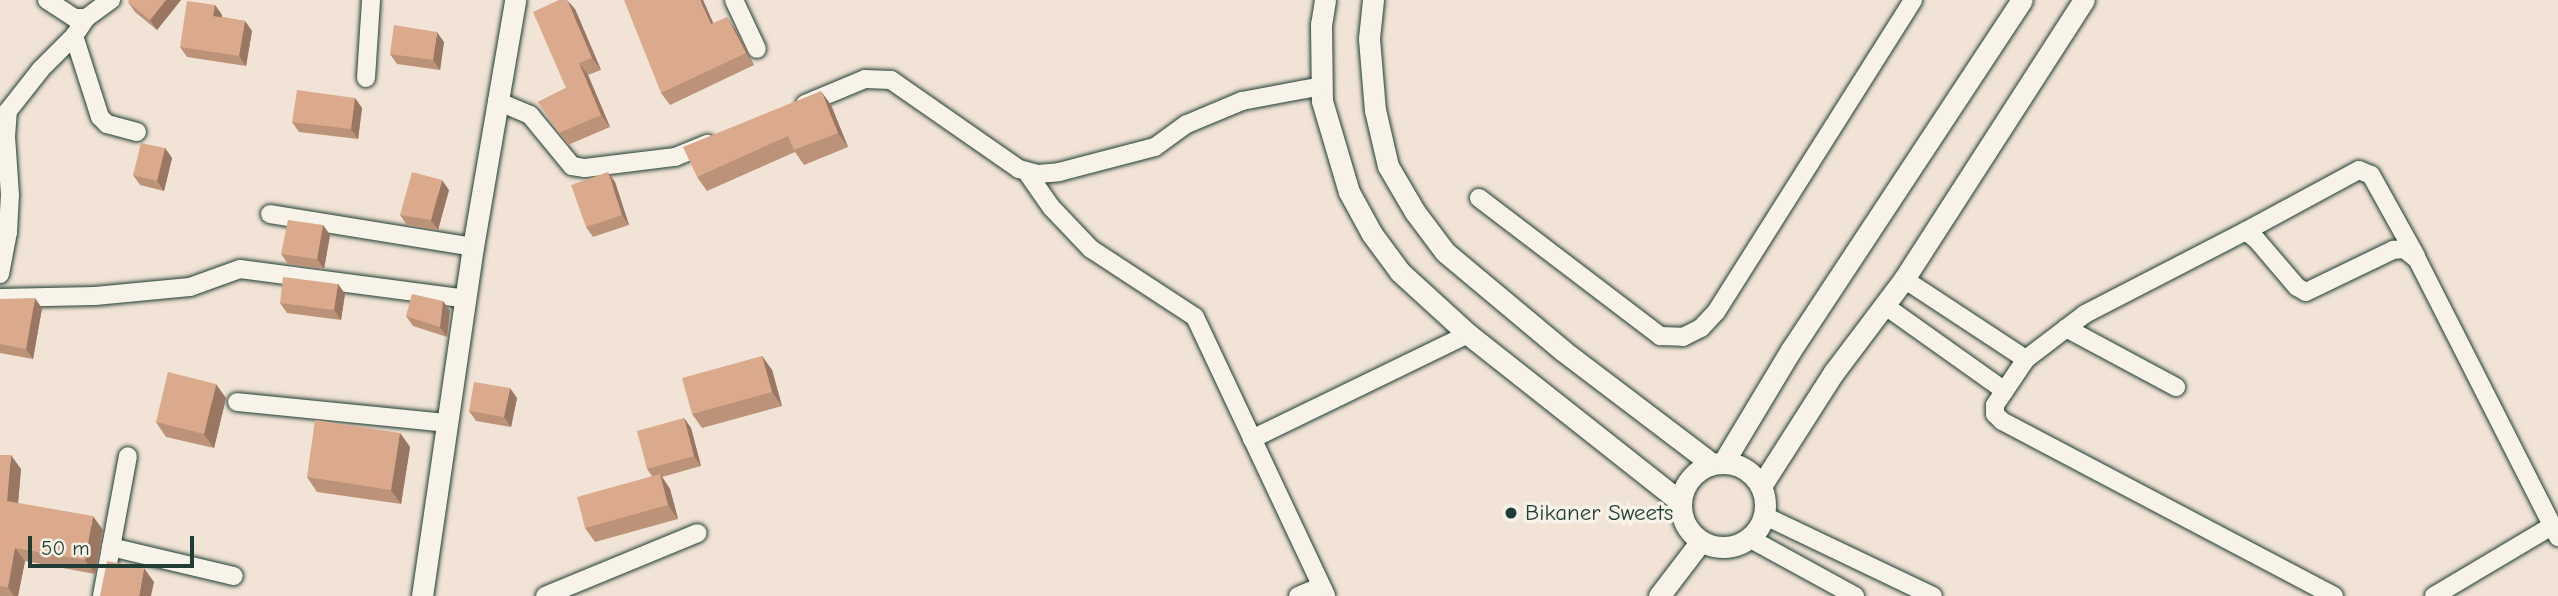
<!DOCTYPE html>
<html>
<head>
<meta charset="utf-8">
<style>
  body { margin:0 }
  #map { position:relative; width:2558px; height:596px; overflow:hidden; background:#f1e4d6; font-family:"Comic Neue",sans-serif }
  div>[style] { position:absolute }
  .roads { filter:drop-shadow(0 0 2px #1f3d34) drop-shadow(0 0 2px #1f3d34) }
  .minor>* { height:18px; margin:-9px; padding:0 9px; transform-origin:9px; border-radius:9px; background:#f7f3e8 }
  .tertiary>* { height:21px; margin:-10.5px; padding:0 10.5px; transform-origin:10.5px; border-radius:10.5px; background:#f7f3e8 }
  .tertiary>.ring { margin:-10.5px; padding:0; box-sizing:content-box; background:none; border:21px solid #f7f3e8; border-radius:50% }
  .wall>* { inset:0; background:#bc9279 }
  .shaded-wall>* { inset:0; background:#997763 }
  .building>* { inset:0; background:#dbaa8d }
  .dots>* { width:19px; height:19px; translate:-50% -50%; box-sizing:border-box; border:4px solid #f7f3e8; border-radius:50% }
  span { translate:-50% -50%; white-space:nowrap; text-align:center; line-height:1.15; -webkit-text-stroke:7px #f7f3e8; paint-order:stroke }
  .poi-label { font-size:23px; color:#1f3d34 }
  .left { translate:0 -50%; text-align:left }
  .scale { position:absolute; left:28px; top:536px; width:166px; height:32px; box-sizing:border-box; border:4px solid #1f3d34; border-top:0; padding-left:9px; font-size:21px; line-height:24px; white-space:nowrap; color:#1f3d34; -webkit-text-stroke:5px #f7f3e8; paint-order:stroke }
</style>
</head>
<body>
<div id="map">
  <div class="roads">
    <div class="minor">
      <i style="left:47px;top:0;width:33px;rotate:33deg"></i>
      <i style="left:75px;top:18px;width:11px"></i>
      <i style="left:86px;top:18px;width:31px;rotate:-36deg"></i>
      <i style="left:734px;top:0;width:54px;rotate:64.9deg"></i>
      <i style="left:74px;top:36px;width:85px;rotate:72.2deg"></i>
      <i style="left:100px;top:117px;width:10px;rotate:45deg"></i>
      <i style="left:107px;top:124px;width:31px;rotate:15deg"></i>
      <i style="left:366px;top:78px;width:78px;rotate:-86.3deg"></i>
      <i style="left:497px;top:101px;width:36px;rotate:23deg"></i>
      <i style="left:530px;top:115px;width:66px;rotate:50.5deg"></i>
      <i style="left:572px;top:166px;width:13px;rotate:9deg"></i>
      <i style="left:585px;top:168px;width:91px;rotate:-7deg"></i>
      <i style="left:675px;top:157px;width:35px;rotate:-22deg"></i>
      <i style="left:805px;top:104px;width:65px;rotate:-22.6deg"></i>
      <i style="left:865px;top:79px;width:26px;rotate:2deg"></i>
      <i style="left:891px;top:80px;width:156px;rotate:34.8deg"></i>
      <i style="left:1019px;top:169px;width:20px;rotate:15deg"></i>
      <i style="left:1038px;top:174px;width:21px;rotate:-5deg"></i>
      <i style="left:1059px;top:172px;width:99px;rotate:-14.6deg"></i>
      <i style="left:1155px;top:147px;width:39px;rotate:-36deg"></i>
      <i style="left:1187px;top:124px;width:60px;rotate:-22.7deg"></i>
      <i style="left:1242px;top:101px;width:81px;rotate:-10.6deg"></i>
      <i style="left:1026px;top:171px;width:44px;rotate:55.2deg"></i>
      <i style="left:1051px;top:207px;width:58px;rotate:46.4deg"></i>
      <i style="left:1091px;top:249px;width:124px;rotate:33.2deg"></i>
      <i style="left:1195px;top:317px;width:308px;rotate:64.8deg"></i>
      <i style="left:1479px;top:198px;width:228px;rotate:37.3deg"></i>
      <i style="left:1660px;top:336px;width:23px;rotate:2deg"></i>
      <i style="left:1683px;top:337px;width:20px;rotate:-27deg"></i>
      <i style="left:1701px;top:328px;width:22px;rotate:-47deg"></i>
      <i style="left:1716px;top:312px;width:369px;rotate:-57.7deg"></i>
      <i style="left:270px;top:214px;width:206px;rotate:9.2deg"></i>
      <i style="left:2246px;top:231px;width:128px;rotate:-28.4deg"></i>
      <i style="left:2359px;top:170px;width:13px;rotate:23deg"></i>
      <i style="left:2371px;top:175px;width:93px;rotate:60.9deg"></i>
      <i style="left:0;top:274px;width:43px;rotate:-79.2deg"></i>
      <i style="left:8px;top:232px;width:37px;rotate:-87deg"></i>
      <i style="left:10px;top:195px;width:58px;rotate:-93.9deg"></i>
      <i style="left:6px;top:137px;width:26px;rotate:-86deg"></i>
      <i style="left:8px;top:111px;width:53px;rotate:-51.8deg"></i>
      <i style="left:41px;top:69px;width:47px;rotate:-45deg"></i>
      <i style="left:74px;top:36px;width:22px;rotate:-56deg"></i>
      <i style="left:1904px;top:279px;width:146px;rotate:33.3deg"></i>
      <i style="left:0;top:298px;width:95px;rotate:-1.2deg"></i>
      <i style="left:95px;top:296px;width:95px;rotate:-5.4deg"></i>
      <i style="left:190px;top:287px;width:53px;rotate:-19.8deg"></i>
      <i style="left:240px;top:269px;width:229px;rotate:7.5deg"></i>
      <i style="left:1884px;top:305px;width:148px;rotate:35.4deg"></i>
      <i style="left:2066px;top:328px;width:125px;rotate:28.2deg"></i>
      <i style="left:237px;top:402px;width:211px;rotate:5.7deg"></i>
      <i style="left:1252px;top:439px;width:240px;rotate:-25.9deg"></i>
      <i style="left:1765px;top:516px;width:186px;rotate:25.5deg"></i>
      <i style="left:1749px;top:538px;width:121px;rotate:28.7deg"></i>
      <i style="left:111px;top:547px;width:126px;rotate:13.3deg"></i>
      <i style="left:102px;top:596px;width:142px;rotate:-79.5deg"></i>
      <i style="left:545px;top:596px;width:165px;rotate:-22.4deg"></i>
      <i style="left:1298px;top:596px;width:25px;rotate:-23deg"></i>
      <i style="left:2334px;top:596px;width:375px;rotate:-152.2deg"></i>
      <i style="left:2002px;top:421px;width:10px;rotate:-135deg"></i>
      <i style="left:1995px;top:414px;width:9px;rotate:-90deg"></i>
      <i style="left:1995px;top:405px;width:55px;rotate:-56deg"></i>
      <i style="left:2026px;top:359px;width:74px;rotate:-37.3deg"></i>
      <i style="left:2085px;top:314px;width:181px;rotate:-27.3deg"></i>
      <i style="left:2246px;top:231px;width:13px;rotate:39deg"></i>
      <i style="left:2256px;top:239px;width:63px;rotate:49.5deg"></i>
      <i style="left:2297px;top:287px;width:10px;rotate:29deg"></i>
      <i style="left:2306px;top:292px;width:97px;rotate:-25.8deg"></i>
      <i style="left:2393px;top:250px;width:11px;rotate:-5deg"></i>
      <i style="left:2404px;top:249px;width:16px;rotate:38deg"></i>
      <i style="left:2417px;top:259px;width:312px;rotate:63.1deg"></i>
      <i style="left:2434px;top:596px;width:137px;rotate:-30.7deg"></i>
    </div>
    <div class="tertiary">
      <i style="left:1325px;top:0;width:24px;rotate:99deg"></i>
      <i style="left:1321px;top:24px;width:77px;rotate:89.3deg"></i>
      <i style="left:1322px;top:101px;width:95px;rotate:73.5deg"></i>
      <i style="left:1349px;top:192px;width:48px;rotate:61.3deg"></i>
      <i style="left:1372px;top:234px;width:47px;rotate:53.6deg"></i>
      <i style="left:1400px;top:272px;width:92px;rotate:42.4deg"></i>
      <i style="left:1468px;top:334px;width:271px;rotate:38.3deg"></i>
      <i style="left:1373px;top:0;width:39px;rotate:96deg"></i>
      <i style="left:1369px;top:39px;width:71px;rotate:85.2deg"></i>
      <i style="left:1375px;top:110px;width:57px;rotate:76.9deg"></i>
      <i style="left:1388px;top:166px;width:53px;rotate:59.6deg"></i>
      <i style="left:1415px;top:212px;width:50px;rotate:53.1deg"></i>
      <i style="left:1445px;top:252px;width:153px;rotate:39.9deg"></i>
      <i style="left:1562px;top:350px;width:188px;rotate:37.2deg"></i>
      <i class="ring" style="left:1681px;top:463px;width:63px;height:63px"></i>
      <i style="left:1723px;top:463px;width:132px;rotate:-59deg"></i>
      <i style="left:1791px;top:350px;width:419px;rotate:-56.6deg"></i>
      <i style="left:1761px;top:486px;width:135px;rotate:-57.4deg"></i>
      <i style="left:1834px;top:372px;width:116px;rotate:-53deg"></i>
      <i style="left:1904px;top:279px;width:332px;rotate:-57.2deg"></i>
      <i style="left:422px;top:596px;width:353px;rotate:-81.7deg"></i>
      <i style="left:473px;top:247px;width:251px;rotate:-80.3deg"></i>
      <i style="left:1659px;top:596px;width:69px;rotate:-52.6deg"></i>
    </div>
  </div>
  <div class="wall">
    <i style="clip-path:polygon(181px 0,157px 30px,135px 12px,128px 2px)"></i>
    <i style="clip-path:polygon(703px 0,713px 23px,735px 29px,754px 65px,670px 105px,661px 93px)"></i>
    <i style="clip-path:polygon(215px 5px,222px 15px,222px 17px,245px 21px,252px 31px,246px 66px,187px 57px,180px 47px)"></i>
    <i style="clip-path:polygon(575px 9px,601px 70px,588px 75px,610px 127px,568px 145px,538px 102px,566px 88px)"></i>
    <i style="clip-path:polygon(444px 42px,440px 70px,397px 64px,390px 54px)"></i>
    <i style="clip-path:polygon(355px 98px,362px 108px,358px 139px,299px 132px,292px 122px)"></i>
    <i style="clip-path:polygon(831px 105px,848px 147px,804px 165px,795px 152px,707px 191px,697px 177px)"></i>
    <i style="clip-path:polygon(165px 148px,172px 158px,164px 191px,140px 185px,133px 175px)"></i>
    <i style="clip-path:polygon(615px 182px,629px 225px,593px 237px,586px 227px)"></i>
    <i style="clip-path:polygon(449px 190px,438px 230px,407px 225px,400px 215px)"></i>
    <i style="clip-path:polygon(323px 225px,330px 235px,324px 269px,288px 264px,281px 254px)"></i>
    <i style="clip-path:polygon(338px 284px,345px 294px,341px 320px,287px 313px,280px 303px)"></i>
    <i style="clip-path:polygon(0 299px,42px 308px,33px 359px,0 353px)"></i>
    <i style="clip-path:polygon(443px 301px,450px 311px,447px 337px,413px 326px,406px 316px)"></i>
    <i style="clip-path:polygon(762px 356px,772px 370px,782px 406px,702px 428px,692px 414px)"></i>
    <i style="clip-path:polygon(226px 398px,214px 448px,166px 437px,156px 422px)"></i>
    <i style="clip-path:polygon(517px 398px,511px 427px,476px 421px,469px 411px)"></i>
    <i style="clip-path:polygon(684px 418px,691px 428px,701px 466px,662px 477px,670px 489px,678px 519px,595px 542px,585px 528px,652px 476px,647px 469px)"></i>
    <i style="clip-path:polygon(400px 433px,410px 447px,401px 504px,317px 492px,307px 477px)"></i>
    <i style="clip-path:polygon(0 455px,21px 469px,18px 503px,103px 530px,95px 574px,25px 561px,18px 596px,0 596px)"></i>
  </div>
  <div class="shaded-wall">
    <i style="clip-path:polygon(166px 0,181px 0,157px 30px,150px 20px)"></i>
    <i style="clip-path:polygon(567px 0,575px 9px,601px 70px,592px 58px)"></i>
    <i style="clip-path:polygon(700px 0,703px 0,719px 36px,711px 24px)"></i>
    <i style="clip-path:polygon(215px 5px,222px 15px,220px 26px,213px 16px)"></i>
    <i style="clip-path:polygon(727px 17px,735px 29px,754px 65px,746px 53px)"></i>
    <i style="clip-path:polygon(245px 21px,252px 31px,246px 66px,239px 56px)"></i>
    <i style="clip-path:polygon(437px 32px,444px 42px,440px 70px,433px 60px)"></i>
    <i style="clip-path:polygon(579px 63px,588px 75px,610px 127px,601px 115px)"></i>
    <i style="clip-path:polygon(821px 91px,831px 105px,848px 147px,838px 133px)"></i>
    <i style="clip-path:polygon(355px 98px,362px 108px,358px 139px,351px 129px)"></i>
    <i style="clip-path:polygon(165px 148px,172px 158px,164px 191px,157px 181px)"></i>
    <i style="clip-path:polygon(608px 172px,615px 182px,629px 225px,622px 215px)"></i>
    <i style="clip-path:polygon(442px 180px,449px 190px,438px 230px,431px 220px)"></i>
    <i style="clip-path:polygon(323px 225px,330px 235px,324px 269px,317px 259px)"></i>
    <i style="clip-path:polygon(338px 284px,345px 294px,341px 320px,334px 310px)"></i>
    <i style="clip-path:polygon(35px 298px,42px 308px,33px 359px,26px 349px)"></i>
    <i style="clip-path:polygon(443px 301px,450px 311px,447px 337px,440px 327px)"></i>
    <i style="clip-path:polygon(762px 356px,772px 370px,782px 406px,772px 392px)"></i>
    <i style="clip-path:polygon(216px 384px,226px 398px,214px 448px,204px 434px)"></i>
    <i style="clip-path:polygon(510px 388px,517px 398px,511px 427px,504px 417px)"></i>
    <i style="clip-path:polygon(684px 418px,691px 428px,701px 466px,694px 456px)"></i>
    <i style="clip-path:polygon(400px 433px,410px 447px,401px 504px,391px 490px)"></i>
    <i style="clip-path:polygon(11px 455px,21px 469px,17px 515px,7px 501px)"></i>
    <i style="clip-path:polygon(660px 474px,670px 489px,678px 519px,668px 505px)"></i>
    <i style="clip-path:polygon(93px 516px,103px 530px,95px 574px,85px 560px)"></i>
    <i style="clip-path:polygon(15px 548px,25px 561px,18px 596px,14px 596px,8px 587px)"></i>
    <i style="clip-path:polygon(144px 568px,154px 582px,151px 596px,139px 596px)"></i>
  </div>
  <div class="building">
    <i style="clip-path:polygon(129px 0,166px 0,150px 20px,128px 2px)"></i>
    <i style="clip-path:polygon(559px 0,567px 0,592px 58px,579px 63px,601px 115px,559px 133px,538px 102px,566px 88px,533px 12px)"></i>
    <i style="clip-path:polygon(624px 0,700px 0,711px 24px,727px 17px,746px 53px,661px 93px)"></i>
    <i style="clip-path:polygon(187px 1px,215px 5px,213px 16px,245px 21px,239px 56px,180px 47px)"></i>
    <i style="clip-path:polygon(394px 25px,437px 32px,433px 60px,390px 54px)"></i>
    <i style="clip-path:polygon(297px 90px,355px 98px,351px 129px,292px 122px)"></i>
    <i style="clip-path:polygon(821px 91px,838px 133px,794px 150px,788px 136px,697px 177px,683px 147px)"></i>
    <i style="clip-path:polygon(141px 143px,165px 148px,157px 181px,133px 175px)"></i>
    <i style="clip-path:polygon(412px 172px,442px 180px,431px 220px,400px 215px)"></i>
    <i style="clip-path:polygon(608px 172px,622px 215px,586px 227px,571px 185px)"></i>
    <i style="clip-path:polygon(288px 220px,323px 225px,317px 259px,281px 254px)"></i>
    <i style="clip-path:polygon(283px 277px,338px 284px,334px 310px,280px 303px)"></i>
    <i style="clip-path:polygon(412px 294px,443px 301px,440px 327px,406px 316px)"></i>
    <i style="clip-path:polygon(35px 298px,26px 349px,0 344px,0 299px)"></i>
    <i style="clip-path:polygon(762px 356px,772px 392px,692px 414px,682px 378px)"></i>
    <i style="clip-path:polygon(168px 372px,216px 384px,204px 434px,156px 422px)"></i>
    <i style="clip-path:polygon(474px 382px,510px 388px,504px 417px,469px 411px)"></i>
    <i style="clip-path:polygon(684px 418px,694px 456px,647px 469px,637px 431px)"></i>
    <i style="clip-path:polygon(315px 420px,400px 433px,391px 490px,307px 477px)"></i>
    <i style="clip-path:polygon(0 455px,11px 455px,7px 501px,93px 516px,85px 560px,15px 548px,8px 587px,0 586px)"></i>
    <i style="clip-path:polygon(660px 474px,668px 505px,585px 528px,577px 497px)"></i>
    <i style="clip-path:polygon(107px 561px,144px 568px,139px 596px,100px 596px)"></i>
  </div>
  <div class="dots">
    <i style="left:1511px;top:513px;background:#1f3d34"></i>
  </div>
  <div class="poi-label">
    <span class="left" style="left:1525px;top:513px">Bikaner Sweets</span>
  </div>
  <div class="scale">50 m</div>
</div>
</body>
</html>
